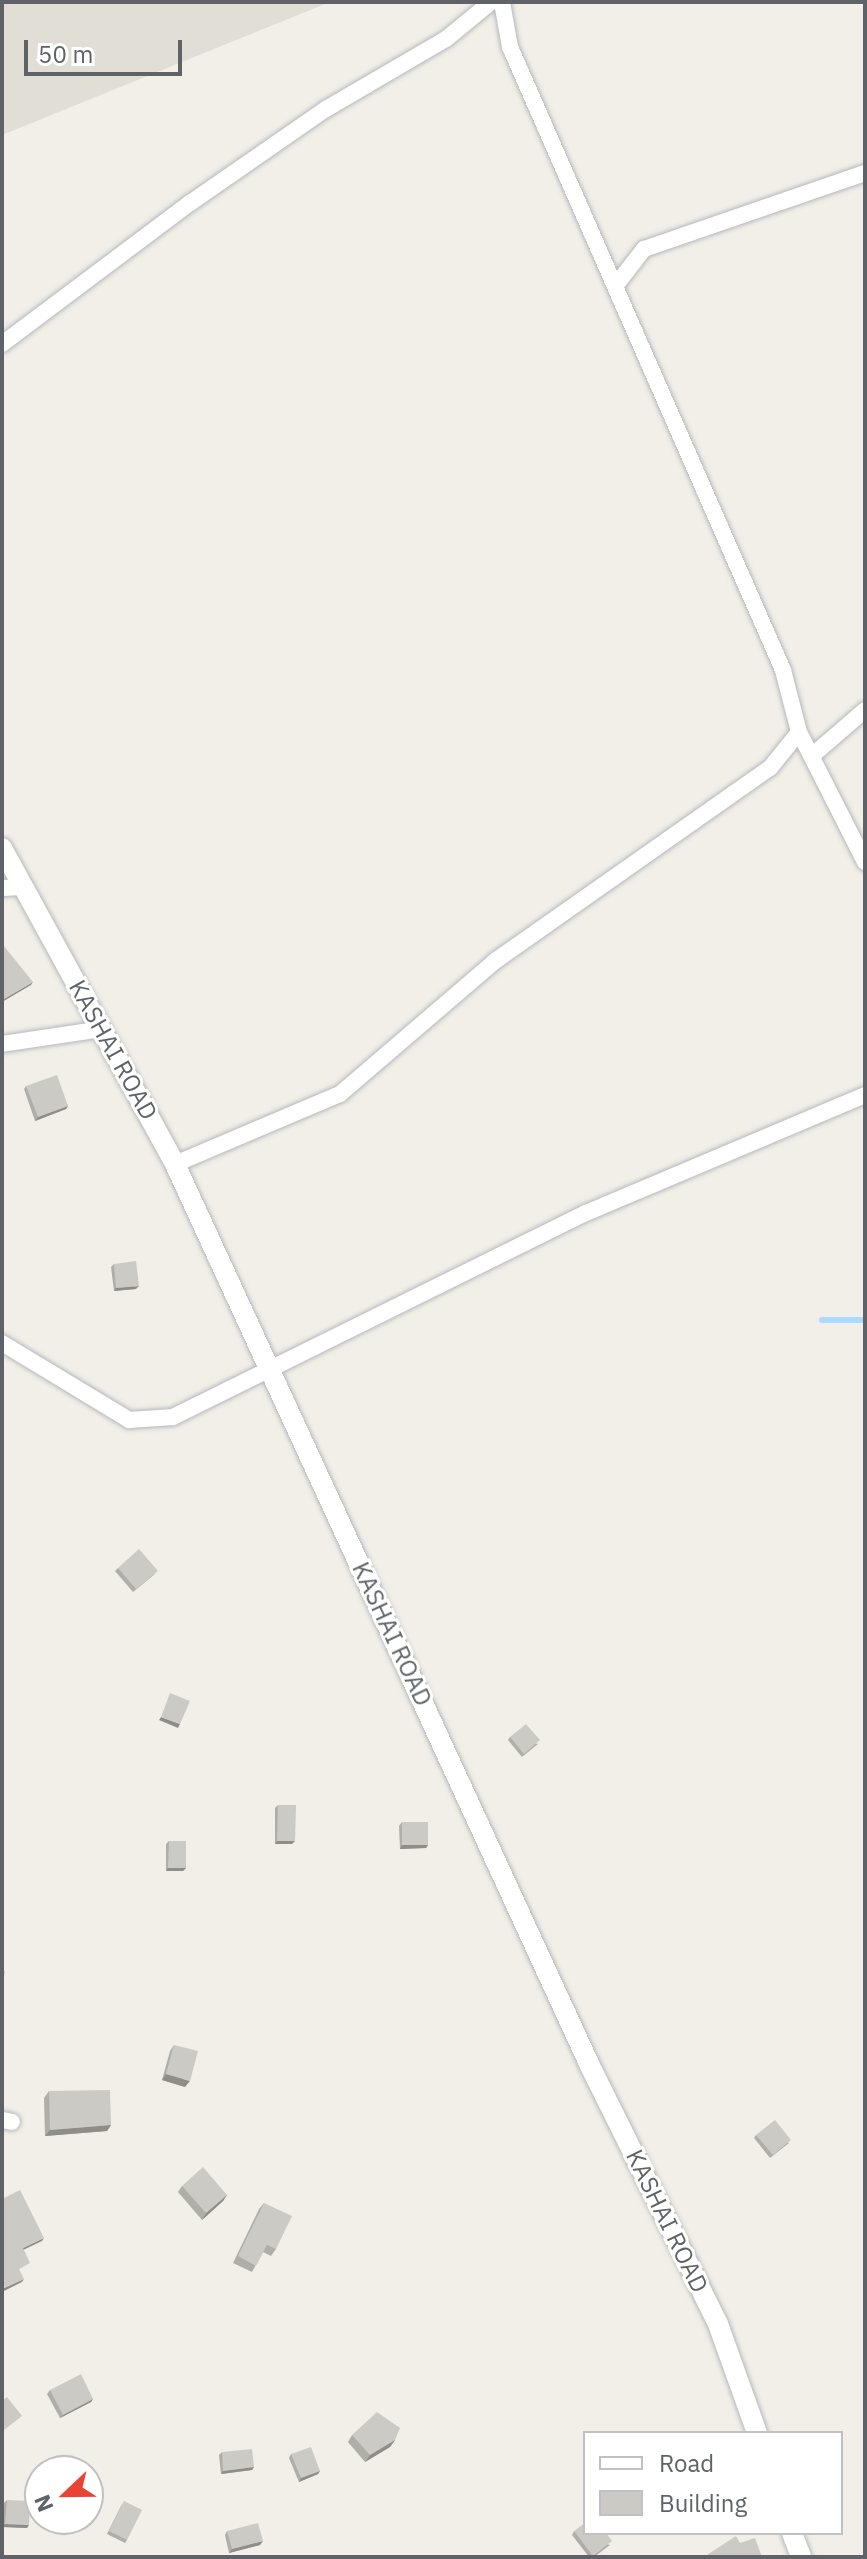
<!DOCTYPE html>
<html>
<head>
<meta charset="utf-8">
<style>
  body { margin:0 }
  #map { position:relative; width:867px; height:2559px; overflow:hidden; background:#f1efe8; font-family:"IBM Plex Sans",sans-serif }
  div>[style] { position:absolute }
  .education>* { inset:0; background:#e1ded6 }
  .stream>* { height:6px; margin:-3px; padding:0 3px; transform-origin:3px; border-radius:3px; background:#aadaff }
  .roads { filter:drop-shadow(0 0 2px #b5b8bc) drop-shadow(0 0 2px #b5b8bc) }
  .minor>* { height:16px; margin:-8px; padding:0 8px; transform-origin:8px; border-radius:8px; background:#fff }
  .tertiary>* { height:20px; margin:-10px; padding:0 10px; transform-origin:10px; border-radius:10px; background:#fff }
  .wall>* { inset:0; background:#afaea9 }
  .shaded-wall>* { inset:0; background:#8f8d8a }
  .building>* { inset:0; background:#cccac5 }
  span { translate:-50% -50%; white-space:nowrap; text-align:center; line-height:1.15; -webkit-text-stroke:6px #fff; paint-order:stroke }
  .street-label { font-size:24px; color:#5f6368 }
  .frame { position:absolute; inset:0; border:4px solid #5f6368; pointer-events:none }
  .legend { position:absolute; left:583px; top:2431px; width:260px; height:104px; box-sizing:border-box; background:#fff; border:2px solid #bfc1c3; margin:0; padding:10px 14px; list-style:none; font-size:24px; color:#5f6368 }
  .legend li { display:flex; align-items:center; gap:16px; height:40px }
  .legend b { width:40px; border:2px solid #bfc1c3 }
  .north { position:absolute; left:24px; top:2455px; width:80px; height:80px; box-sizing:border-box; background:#fff; border:2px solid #bfc1c3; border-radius:50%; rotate:248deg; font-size:22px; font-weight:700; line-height:32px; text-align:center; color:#5f6368 }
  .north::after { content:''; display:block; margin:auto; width:28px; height:36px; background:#ea4335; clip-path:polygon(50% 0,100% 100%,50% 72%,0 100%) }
  .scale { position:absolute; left:24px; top:40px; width:158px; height:36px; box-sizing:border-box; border:4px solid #5f6368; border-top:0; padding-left:10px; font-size:24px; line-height:28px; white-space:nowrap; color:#5f6368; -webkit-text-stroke:6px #fff; paint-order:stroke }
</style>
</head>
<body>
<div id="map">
  <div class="education">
    <i style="clip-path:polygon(2px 2px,330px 2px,2px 135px)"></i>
  </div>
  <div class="stream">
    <i style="left:822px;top:1320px;width:43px"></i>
  </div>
  <div class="roads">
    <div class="minor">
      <i style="left:616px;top:285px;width:46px;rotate:-52.1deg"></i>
      <i style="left:644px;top:249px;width:234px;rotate:-19deg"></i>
      <i style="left:2px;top:344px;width:235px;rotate:-36.9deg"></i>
      <i style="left:190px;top:203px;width:165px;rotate:-34.7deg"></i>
      <i style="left:326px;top:109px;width:139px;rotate:-30.3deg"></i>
      <i style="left:446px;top:39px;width:58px;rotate:-39.4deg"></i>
      <i style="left:799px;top:732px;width:146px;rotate:63.1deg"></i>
      <i style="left:814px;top:754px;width:67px;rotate:-40.8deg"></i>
      <i style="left:2px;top:888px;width:21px;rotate:-3deg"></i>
      <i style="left:2px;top:1044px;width:101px;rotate:-8.5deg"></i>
      <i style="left:175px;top:1164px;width:179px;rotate:-23deg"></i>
      <i style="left:340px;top:1094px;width:204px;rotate:-40.6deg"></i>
      <i style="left:495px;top:961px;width:336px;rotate:-35.1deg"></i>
      <i style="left:770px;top:768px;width:46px;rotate:-51.1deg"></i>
      <i style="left:799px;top:732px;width:64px;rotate:-104.5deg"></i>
      <i style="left:783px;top:670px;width:680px;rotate:-113.66deg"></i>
      <i style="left:510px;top:47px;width:46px;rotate:-100.1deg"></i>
      <i style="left:2px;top:1343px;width:149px;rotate:31.2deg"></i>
      <i style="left:129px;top:1420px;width:44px;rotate:-3.9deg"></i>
      <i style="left:173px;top:1417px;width:461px;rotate:-26.3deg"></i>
      <i style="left:586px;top:1213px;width:303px;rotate:-22.9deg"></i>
      <i style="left:2px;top:2120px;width:10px;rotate:11deg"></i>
    </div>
    <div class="tertiary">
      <i style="left:2px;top:848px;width:360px;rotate:61.3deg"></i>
      <i style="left:175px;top:1164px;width:993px;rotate:65.29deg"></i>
      <i style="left:590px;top:2066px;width:288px;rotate:63.6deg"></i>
      <i style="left:718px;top:2324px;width:116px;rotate:70.3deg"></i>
      <i style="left:792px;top:2533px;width:26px;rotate:69deg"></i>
    </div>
  </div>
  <div class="wall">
    <i style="clip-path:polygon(26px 1086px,68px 1106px,66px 1109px,35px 1121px,24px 1089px)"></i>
    <i style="clip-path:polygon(114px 1264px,136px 1289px,114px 1291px,111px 1267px)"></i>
    <i style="clip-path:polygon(118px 1568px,155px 1574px,133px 1592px,115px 1571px)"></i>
    <i style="clip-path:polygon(510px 1737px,538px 1744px,522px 1757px,508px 1740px)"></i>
    <i style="clip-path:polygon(278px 1805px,292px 1844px,275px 1844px,275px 1808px)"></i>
    <i style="clip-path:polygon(402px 1822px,428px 1845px,426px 1848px,400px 1849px,399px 1826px)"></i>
    <i style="clip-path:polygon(169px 1841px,186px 1868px,183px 1871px,166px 1871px,166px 1844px)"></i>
    <i style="clip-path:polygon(174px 2045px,185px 2087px,162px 2080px,170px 2051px)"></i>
    <i style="clip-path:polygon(49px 2091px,111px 2125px,107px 2131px,45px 2136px,44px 2098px)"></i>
    <i style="clip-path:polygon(756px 2135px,789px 2143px,770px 2158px,754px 2138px)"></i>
    <i style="clip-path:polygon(182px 2186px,227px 2195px,223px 2201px,202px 2220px,178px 2192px)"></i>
    <i style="clip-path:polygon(264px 2203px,276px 2249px,271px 2256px,263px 2252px,252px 2272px,233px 2263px,259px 2209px)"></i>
    <i style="clip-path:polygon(50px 2390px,93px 2399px,91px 2402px,60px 2418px,47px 2394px)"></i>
    <i style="clip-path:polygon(352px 2435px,395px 2440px,390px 2447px,365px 2462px,348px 2442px)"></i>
    <i style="clip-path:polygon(222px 2452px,254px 2467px,252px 2470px,221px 2474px,219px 2455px)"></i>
    <i style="clip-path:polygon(291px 2454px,320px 2471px,318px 2474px,299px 2482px,289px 2458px)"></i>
    <i style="clip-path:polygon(7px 2500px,27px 2528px,3px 2527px,4px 2503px)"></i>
    <i style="clip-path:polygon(122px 2504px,127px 2540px,125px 2543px,107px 2534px)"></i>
    <i style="clip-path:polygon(227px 2531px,260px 2545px,229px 2553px,225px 2535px)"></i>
    <i style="clip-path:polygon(574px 2531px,610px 2545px,594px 2557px,589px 2557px,572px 2535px)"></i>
  </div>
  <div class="shaded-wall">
    <i style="clip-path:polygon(33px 982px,31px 985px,2px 1002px,2px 1000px)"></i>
    <i style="clip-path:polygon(68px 1106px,66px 1109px,35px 1121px,38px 1117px)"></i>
    <i style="clip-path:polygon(139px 1286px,136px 1289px,114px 1291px,116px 1288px)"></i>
    <i style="clip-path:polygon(161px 1717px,180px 1724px,178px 1728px,159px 1720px)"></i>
    <i style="clip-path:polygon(277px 1841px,295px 1841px,292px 1844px,275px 1844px)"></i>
    <i style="clip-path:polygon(402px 1845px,428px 1845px,426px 1848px,400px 1849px)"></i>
    <i style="clip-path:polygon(168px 1868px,186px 1868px,183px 1871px,166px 1871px)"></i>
    <i style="clip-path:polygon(166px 2074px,190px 2081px,185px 2087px,162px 2080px)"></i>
    <i style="clip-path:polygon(111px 2125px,107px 2131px,45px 2136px,50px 2130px)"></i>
    <i style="clip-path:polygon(227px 2195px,223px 2201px,202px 2220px,206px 2213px)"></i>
    <i style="clip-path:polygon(44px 2238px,42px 2241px,21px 2251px,23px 2248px)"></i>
    <i style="clip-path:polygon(24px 2279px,22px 2282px,2px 2292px,4px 2288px)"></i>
    <i style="clip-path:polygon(93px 2399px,91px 2402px,60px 2418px,63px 2415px)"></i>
    <i style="clip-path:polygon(395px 2440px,390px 2447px,365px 2462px,370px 2455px)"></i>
    <i style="clip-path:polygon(254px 2467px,252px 2470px,221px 2474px,223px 2471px)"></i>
    <i style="clip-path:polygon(320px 2471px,318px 2474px,299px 2482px,301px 2478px)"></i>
    <i style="clip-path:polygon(5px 2524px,29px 2525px,27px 2528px,3px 2527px)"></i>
    <i style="clip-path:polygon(263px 2541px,260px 2545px,229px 2553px,232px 2549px)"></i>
  </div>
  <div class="building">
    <i style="clip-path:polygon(3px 945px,33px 982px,2px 1000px,2px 946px)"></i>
    <i style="clip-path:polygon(57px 1075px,68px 1106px,38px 1117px,26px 1086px)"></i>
    <i style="clip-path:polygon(136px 1261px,139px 1286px,116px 1288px,114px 1264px)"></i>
    <i style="clip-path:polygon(139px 1549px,158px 1571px,136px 1589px,118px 1568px)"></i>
    <i style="clip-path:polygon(170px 1693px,190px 1701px,180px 1724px,161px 1717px)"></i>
    <i style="clip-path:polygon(526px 1724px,540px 1740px,524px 1754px,510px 1737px)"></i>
    <i style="clip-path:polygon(278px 1805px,296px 1805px,295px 1841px,277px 1841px)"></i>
    <i style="clip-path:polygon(402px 1822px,428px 1822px,428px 1845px,402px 1845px)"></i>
    <i style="clip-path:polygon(169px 1841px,186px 1841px,186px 1868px,168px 1868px)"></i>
    <i style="clip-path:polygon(2px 1971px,5px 1971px,2px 1988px)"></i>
    <i style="clip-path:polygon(174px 2045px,198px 2051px,190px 2081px,166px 2074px)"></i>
    <i style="clip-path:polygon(110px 2090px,111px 2125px,50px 2130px,49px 2091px)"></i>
    <i style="clip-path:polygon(775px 2120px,791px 2140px,773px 2155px,756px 2135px)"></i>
    <i style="clip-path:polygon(203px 2167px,227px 2195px,206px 2213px,182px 2186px)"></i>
    <i style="clip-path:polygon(20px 2190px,44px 2238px,23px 2248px,30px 2263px,19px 2269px,24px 2279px,4px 2288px,2px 2284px,2px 2199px)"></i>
    <i style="clip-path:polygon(264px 2203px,292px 2216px,276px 2249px,267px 2245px,256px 2266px,238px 2256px)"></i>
    <i style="clip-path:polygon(81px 2374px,93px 2399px,63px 2415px,50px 2390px)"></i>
    <i style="clip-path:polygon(7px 2397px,22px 2416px,4px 2430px,2px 2428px,2px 2401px)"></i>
    <i style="clip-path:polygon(377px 2412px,400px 2428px,395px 2440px,370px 2455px,352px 2435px)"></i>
    <i style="clip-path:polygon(311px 2447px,320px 2471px,301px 2478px,291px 2454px)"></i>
    <i style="clip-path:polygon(252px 2449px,254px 2467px,223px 2471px,222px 2452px)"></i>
    <i style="clip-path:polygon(7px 2500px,30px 2501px,29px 2525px,5px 2524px)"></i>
    <i style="clip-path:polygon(124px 2501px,142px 2510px,127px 2540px,109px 2531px)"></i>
    <i style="clip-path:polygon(258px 2523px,263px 2541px,232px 2549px,227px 2531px)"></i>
    <i style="clip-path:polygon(585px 2523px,585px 2533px,606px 2533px,612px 2541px,593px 2556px,574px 2531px)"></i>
    <i style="clip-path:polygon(736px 2536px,740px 2543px,755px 2538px,762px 2557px,708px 2557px,707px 2555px)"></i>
  </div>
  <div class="street-label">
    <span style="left:113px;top:1050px;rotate:61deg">KASHAI ROAD</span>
    <span style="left:392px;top:1634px;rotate:65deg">KASHAI ROAD</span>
    <span style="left:667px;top:2221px;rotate:64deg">KASHAI ROAD</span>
  </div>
  <div class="frame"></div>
  <ul class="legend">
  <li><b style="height:10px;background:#fff"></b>Road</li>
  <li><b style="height:22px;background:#cccac5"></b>Building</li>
  </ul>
  <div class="north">N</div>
  <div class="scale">50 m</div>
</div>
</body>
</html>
